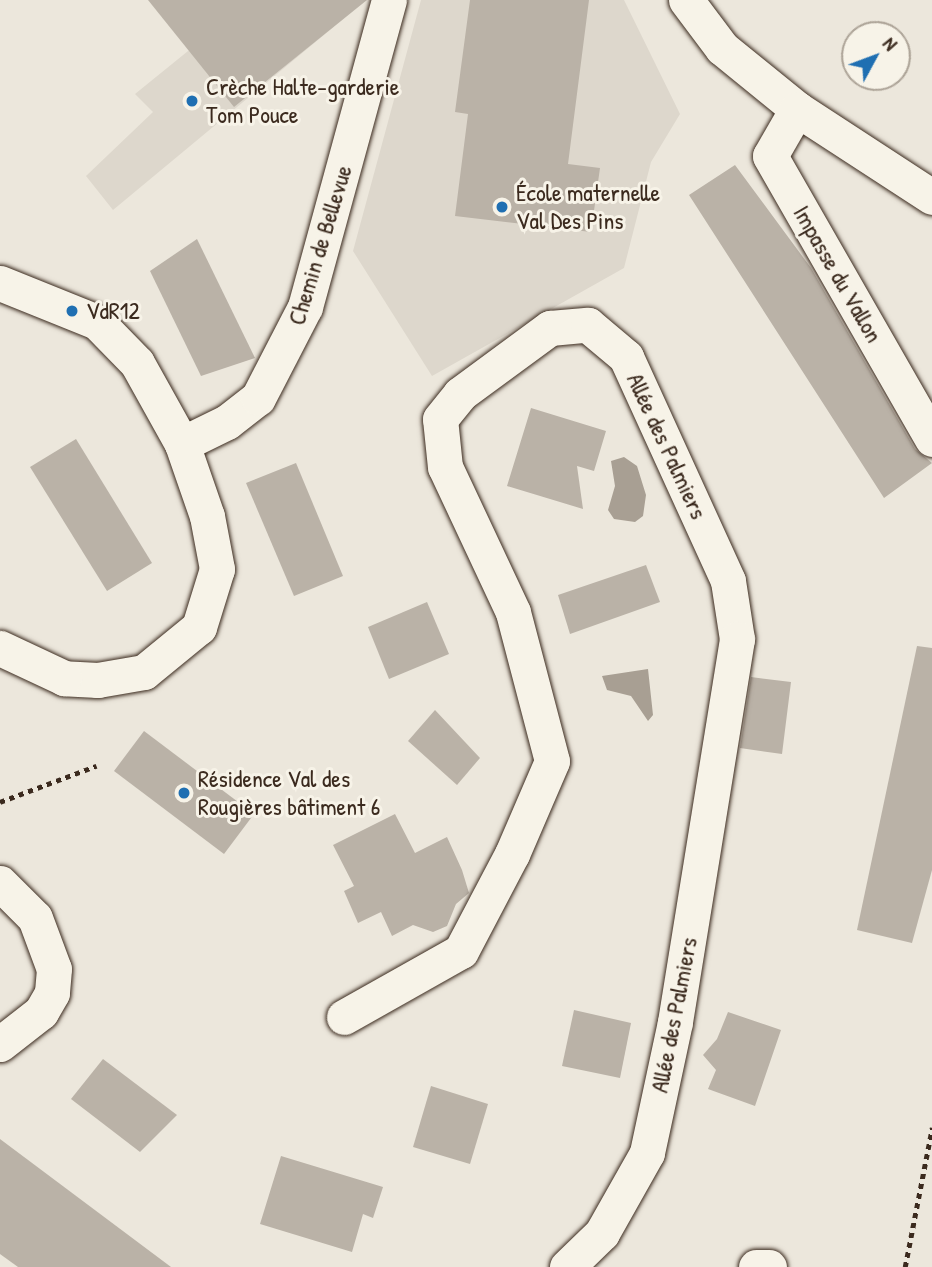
<!DOCTYPE html>
<html>
<head>
<meta charset="utf-8">
<style>
  body { margin:0 }
  #map { position:relative; width:932px; height:1267px; overflow:hidden; background:#ece7dc; font-family:"Patrick Hand",sans-serif }
  div>[style] { position:absolute }
  .built>* { inset:0; background:#ddd7cc }
  .water>* { inset:0; background:#a89f93 }
  .building>* { inset:0; background:#bab2a7 }
  .path>* { height:4.5px; margin-top:-2.25px; transform-origin:0; background:repeating-linear-gradient(90deg,#3b2a1e 0 5px,transparent 0 10px) }
  .roads { filter:drop-shadow(0 0 2px #3b2a1e) drop-shadow(0 0 2px #3b2a1e) }
  .street>* { height:35px; margin:-17.5px; padding:0 17.5px; transform-origin:17.5px; border-radius:17.5px; background:#f7f3e8 }
  .dots>* { width:19px; height:19px; translate:-50% -50%; box-sizing:border-box; border:4px solid #f7f3e8; border-radius:50% }
  span { translate:-50% -50%; white-space:nowrap; text-align:center; line-height:1.15; -webkit-text-stroke:6px #f7f3e8; paint-order:stroke }
  .poi-label { font-size:24px; color:#3b2a1e }
  .left { translate:0 -50%; text-align:left }
  .street-label { font-size:24px; color:#3b2a1e }
  .north { position:absolute; left:841px; top:21px; width:70px; height:70px; box-sizing:border-box; background:#f7f3e8; border:2px solid #aca397; border-radius:50%; rotate:49deg; font-size:19px; font-weight:700; line-height:28px; text-align:center; color:#3b2a1e }
  .north::after { content:''; display:block; margin:auto; width:24px; height:32px; background:#1f6fb2; clip-path:polygon(50% 0,100% 100%,50% 72%,0 100%) }
</style>
</head>
<body>
<div id="map">
  <div class="built">
    <i style="clip-path:polygon(251px 0,336px 0,348px 15px,113px 210px,86px 176px,153px 112px,135px 94px)"></i>
    <i style="clip-path:polygon(421px 0,624px 0,680px 114px,651px 162px,624px 268px,432px 376px,353px 251px)"></i>
  </div>
  <div class="water">
    <i style="clip-path:polygon(624px 457px,637px 466px,646px 495px,643px 516px,635px 522px,614px 519px,608px 510px,615px 486px,611px 461px)"></i>
    <i style="clip-path:polygon(648px 669px,653px 715px,648px 721px,631px 696px,607px 690px,602px 676px)"></i>
  </div>
  <div class="building">
    <i style="clip-path:polygon(148px 0,367px 0,234px 107px)"></i>
    <i style="clip-path:polygon(470px 0,589px 0,568px 164px,600px 168px,591px 232px,455px 216px,468px 114px,455px 112px)"></i>
    <i style="clip-path:polygon(735px 165px,811px 268px,915px 449px,932px 463px,884px 498px,689px 195px)"></i>
    <i style="clip-path:polygon(197px 239px,255px 358px,201px 376px,150px 271px)"></i>
    <i style="clip-path:polygon(531px 408px,606px 431px,594px 471px,577px 466px,583px 509px,507px 486px)"></i>
    <i style="clip-path:polygon(76px 439px,152px 563px,107px 591px,30px 467px)"></i>
    <i style="clip-path:polygon(296px 463px,343px 576px,294px 596px,246px 483px)"></i>
    <i style="clip-path:polygon(646px 565px,660px 602px,570px 634px,558px 595px)"></i>
    <i style="clip-path:polygon(427px 602px,449px 654px,389px 679px,368px 627px)"></i>
    <i style="clip-path:polygon(917px 646px,932px 648px,932px 870px,912px 943px,857px 930px)"></i>
    <i style="clip-path:polygon(751px 677px,791px 682px,782px 754px,740px 748px)"></i>
    <i style="clip-path:polygon(435px 710px,480px 758px,457px 785px,408px 741px)"></i>
    <i style="clip-path:polygon(144px 731px,254px 814px,224px 854px,114px 771px)"></i>
    <i style="clip-path:polygon(395px 814px,415px 853px,447px 837px,462px 870px,469px 893px,456px 904px,447px 926px,433px 932px,413px 925px,392px 936px,381px 912px,358px 923px,344px 891px,354px 886px,333px 845px)"></i>
    <i style="clip-path:polygon(574px 1010px,631px 1023px,620px 1078px,562px 1066px)"></i>
    <i style="clip-path:polygon(728px 1012px,781px 1030px,755px 1106px,708px 1089px,716px 1070px,703px 1055px,717px 1039px)"></i>
    <i style="clip-path:polygon(103px 1059px,177px 1115px,140px 1152px,71px 1099px)"></i>
    <i style="clip-path:polygon(431px 1086px,488px 1104px,470px 1164px,413px 1147px)"></i>
    <i style="clip-path:polygon(0 1139px,171px 1267px,18px 1267px,0 1254px)"></i>
    <i style="clip-path:polygon(281px 1156px,383px 1187px,373px 1218px,363px 1214px,352px 1252px,260px 1224px)"></i>
  </div>
  <div class="path">
    <i style="left:0;top:802px;width:103px;rotate:-20.6deg"></i>
    <i style="left:905px;top:1267px;width:142px;rotate:-79deg"></i>
  </div>
  <div class="roads">
    <div class="street">
      <i style="left:686px;top:0;width:60px;rotate:53.1deg"></i>
      <i style="left:722px;top:48px;width:97px;rotate:39.1deg"></i>
      <i style="left:797px;top:109px;width:161px;rotate:33.1deg"></i>
      <i style="left:797px;top:109px;width:54px;rotate:119.9deg"></i>
      <i style="left:770px;top:156px;width:326px;rotate:60.2deg"></i>
      <i style="left:0;top:283px;width:105px;rotate:21.9deg"></i>
      <i style="left:97px;top:322px;width:57px;rotate:45.7deg"></i>
      <i style="left:137px;top:363px;width:93px;rotate:60.9deg"></i>
      <i style="left:182px;top:444px;width:76px;rotate:70.9deg"></i>
      <i style="left:207px;top:516px;width:54px;rotate:79.3deg"></i>
      <i style="left:217px;top:569px;width:61px;rotate:107.2deg"></i>
      <i style="left:199px;top:627px;width:71px;rotate:140.7deg"></i>
      <i style="left:144px;top:672px;width:47px;rotate:170.1deg"></i>
      <i style="left:98px;top:680px;width:34px;rotate:-177deg"></i>
      <i style="left:64px;top:678px;width:71px;rotate:-154.9deg"></i>
      <i style="left:182px;top:444px;width:50px;rotate:-26.1deg"></i>
      <i style="left:227px;top:422px;width:39px;rotate:-38deg"></i>
      <i style="left:258px;top:398px;width:102px;rotate:-62.7deg"></i>
      <i style="left:305px;top:307px;width:318px;rotate:-74.7deg"></i>
      <i style="left:0;top:883px;width:49px;rotate:45deg"></i>
      <i style="left:35px;top:918px;width:54px;rotate:69.6deg"></i>
      <i style="left:54px;top:969px;width:24px;rotate:95deg"></i>
      <i style="left:52px;top:993px;width:22px;rotate:120deg"></i>
      <i style="left:41px;top:1012px;width:52px;rotate:142deg"></i>
      <i style="left:344px;top:1017px;width:134px;rotate:-29.4deg"></i>
      <i style="left:461px;top:951px;width:110px;rotate:-62.3deg"></i>
      <i style="left:512px;top:854px;width:101px;rotate:-66.7deg"></i>
      <i style="left:552px;top:761px;width:154px;rotate:-104.7deg"></i>
      <i style="left:513px;top:612px;width:160px;rotate:-115.1deg"></i>
      <i style="left:445px;top:467px;width:48px;rotate:-95.9deg"></i>
      <i style="left:440px;top:419px;width:32px;rotate:-51deg"></i>
      <i style="left:460px;top:394px;width:112px;rotate:-36.3deg"></i>
      <i style="left:550px;top:328px;width:38px;rotate:-5deg"></i>
      <i style="left:588px;top:325px;width:50px;rotate:40.1deg"></i>
      <i style="left:626px;top:357px;width:246px;rotate:65.5deg"></i>
      <i style="left:728px;top:581px;width:59px;rotate:81.2deg"></i>
      <i style="left:737px;top:639px;width:388px;rotate:99.2deg"></i>
      <i style="left:675px;top:1022px;width:134px;rotate:102.1deg"></i>
      <i style="left:647px;top:1153px;width:92px;rotate:119.4deg"></i>
      <i style="left:602px;top:1233px;width:49px;rotate:135.8deg"></i>
      <i style="left:756px;top:1267px;width:13px"></i>
    </div>
  </div>
  <div class="dots">
    <i style="left:192px;top:101px;background:#1f6fb2"></i>
    <i style="left:502px;top:207px;background:#1f6fb2"></i>
    <i style="left:72px;top:311px;background:#1f6fb2"></i>
    <i style="left:184px;top:793px;background:#1f6fb2"></i>
  </div>
  <div class="poi-label">
    <span class="left" style="left:206px;top:101px">Crèche Halte-garderie<br>Tom Pouce</span>
    <span class="left" style="left:516px;top:207px">École maternelle<br>Val Des Pins</span>
    <span class="left" style="left:86px;top:311px">VdR12</span>
    <span class="left" style="left:198px;top:793px">Résidence Val des<br>Rougières bâtiment 6</span>
  </div>
  <div class="street-label">
    <span style="left:320px;top:245px;rotate:-73deg">Chemin de Bellevue</span>
    <span style="left:838px;top:274px;rotate:60deg">Impasse du Vallon</span>
    <span style="left:667px;top:446px;rotate:65deg">Allée des Palmiers</span>
    <span style="left:674px;top:1015px;rotate:-79deg">Allée des Palmiers</span>
  </div>
  <div class="north">N</div>
</div>
</body>
</html>
